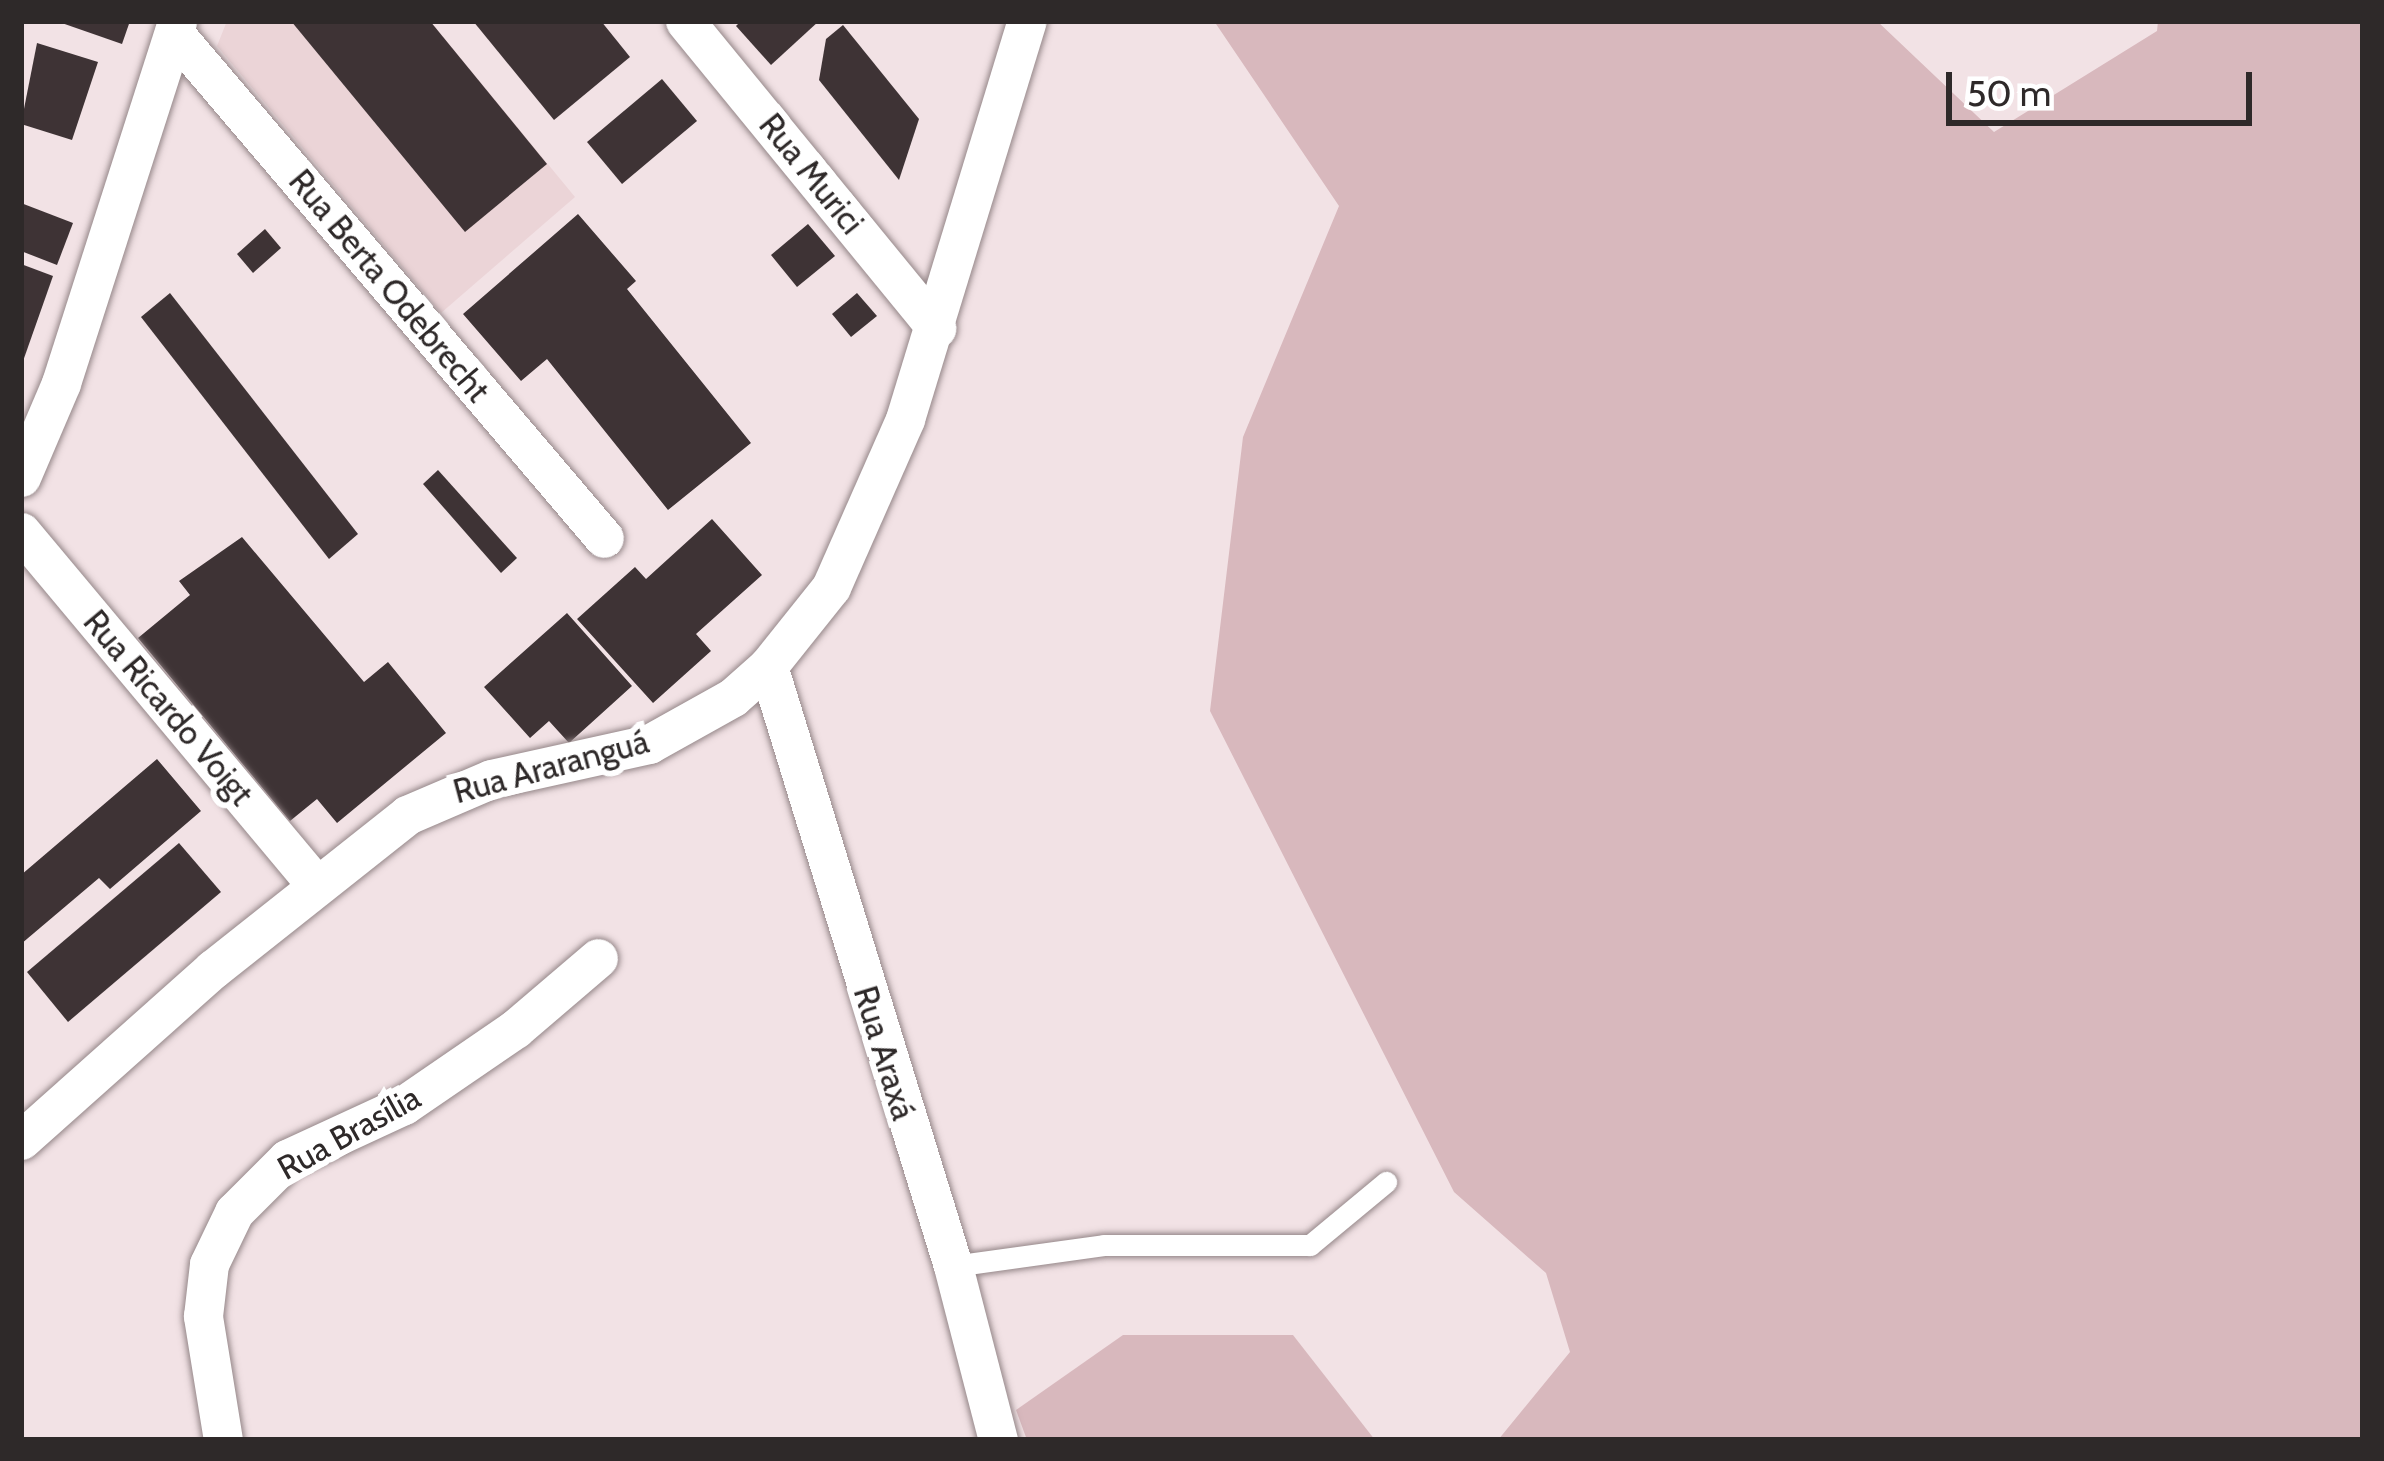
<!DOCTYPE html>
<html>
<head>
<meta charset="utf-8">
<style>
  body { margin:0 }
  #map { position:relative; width:2384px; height:1461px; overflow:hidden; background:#f2e2e5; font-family:Cabin,sans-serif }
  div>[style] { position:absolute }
  .built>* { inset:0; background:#ebd4d7 }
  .green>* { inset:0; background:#d8b8bd }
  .building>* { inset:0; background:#3e3335 }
  .roads { filter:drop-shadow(0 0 3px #958789) drop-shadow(0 0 3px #958789) }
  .lane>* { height:21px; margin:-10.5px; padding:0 10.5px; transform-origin:10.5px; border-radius:10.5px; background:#fff }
  .street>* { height:39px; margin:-19.5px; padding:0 19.5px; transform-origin:19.5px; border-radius:19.5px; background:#fff }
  span { translate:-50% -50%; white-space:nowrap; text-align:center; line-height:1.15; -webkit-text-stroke:12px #fff; paint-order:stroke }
  .street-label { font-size:33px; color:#2e2929 }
  .frame { position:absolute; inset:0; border:24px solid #2e2929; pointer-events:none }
  .scale { position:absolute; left:1946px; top:72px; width:306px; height:54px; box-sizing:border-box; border:6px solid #2e2929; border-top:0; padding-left:15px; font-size:36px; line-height:42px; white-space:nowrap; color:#2e2929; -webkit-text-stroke:9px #fff; paint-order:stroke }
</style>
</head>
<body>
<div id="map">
  <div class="built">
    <i style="clip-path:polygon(227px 21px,430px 21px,575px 197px,441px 313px,217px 46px)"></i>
  </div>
  <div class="green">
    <i style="clip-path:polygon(1214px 21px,1877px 21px,1994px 132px,2157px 31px,2158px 21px,2363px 21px,2363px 1440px,1498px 1440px,1570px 1352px,1546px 1273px,1454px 1192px,1210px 711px,1243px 437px,1339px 206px)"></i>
    <i style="clip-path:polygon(1123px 1335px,1293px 1335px,1375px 1440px,1027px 1440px,1016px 1410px)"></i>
  </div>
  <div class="building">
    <i style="clip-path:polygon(56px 21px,130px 21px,122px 44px)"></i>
    <i style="clip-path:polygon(291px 21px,430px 21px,547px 164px,465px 232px)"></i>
    <i style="clip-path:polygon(473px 21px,601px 21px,630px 57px,554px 120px)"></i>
    <i style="clip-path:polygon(741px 21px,819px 21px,771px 65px,736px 26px)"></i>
    <i style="clip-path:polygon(843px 25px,919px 119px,899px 180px,819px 80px,826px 39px)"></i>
    <i style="clip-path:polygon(37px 43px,98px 62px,72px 140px,21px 124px)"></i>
    <i style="clip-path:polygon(662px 79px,697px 121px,622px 184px,587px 142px)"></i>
    <i style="clip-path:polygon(21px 203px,73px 223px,57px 265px,21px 251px)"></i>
    <i style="clip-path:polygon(578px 214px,636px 281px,627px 289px,751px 443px,668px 510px,547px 359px,521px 381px,463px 314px)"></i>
    <i style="clip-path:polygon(808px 224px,835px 256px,797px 287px,771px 255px)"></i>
    <i style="clip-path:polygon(265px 229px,281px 248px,253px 273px,237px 254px)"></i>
    <i style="clip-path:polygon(21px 264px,53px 276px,22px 364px,21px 364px)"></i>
    <i style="clip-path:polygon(170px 293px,358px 534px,329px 559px,141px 317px)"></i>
    <i style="clip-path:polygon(857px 293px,877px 316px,851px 337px,832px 314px)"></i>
    <i style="clip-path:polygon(438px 470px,517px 558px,501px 573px,423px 484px)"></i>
    <i style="clip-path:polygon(712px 519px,762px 575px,696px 634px,711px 651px,653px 703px,577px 619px,635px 567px,646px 579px)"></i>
    <i style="clip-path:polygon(242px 537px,364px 682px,388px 662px,446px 733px,337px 823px,317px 799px,290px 821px,138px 638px,190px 595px,179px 581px)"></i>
    <i style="clip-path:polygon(567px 613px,632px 686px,569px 743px,549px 721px,530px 738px,484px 687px)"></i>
    <i style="clip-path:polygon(157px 759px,201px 811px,110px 889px,99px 878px,21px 944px,21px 875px)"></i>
    <i style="clip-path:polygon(179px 843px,221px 892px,68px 1022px,27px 972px)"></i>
  </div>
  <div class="roads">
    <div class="lane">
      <i style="left:953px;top:1266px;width:152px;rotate:-7.9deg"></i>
      <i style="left:1104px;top:1245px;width:206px"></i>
      <i style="left:1310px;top:1245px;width:99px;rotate:-39.7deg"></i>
    </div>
    <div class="street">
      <i style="left:685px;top:21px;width:397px;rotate:50.7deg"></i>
      <i style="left:174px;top:33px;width:663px;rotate:49.59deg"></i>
      <i style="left:21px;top:477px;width:102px;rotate:-66.9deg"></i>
      <i style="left:61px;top:383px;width:380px;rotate:-72.2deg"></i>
      <i style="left:21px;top:532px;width:459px;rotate:50.1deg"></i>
      <i style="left:768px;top:666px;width:628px;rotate:72.86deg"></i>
      <i style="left:953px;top:1266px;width:180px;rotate:75.5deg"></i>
      <i style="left:21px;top:1140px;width:257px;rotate:-41.7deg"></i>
      <i style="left:213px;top:969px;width:248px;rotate:-38.4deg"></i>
      <i style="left:407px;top:815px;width:91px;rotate:-23.2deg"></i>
      <i style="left:491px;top:779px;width:162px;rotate:-12.5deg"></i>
      <i style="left:649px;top:744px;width:96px;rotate:-29.2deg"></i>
      <i style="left:733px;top:697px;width:47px;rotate:-41.5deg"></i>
      <i style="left:768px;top:666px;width:101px;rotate:-51.4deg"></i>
      <i style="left:831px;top:587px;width:184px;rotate:-66.2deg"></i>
      <i style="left:905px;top:419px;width:416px;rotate:-73deg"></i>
      <i style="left:223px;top:1440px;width:126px;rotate:-99.2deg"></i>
      <i style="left:203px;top:1316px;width:52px;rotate:-83.4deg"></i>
      <i style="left:209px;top:1264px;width:58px;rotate:-64.3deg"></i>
      <i style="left:234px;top:1212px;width:75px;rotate:-45deg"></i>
      <i style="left:287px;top:1159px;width:129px;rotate:-24.8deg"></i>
      <i style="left:404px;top:1105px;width:135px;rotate:-34.4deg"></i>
      <i style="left:515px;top:1029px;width:109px;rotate:-40.5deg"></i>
    </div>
  </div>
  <div class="street-label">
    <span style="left:811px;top:174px;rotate:51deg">Rua Murici</span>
    <span style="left:389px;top:286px;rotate:50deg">Rua Berta Odebrecht</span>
    <span style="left:168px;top:708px;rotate:50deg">Rua Ricardo Voigt</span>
    <span style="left:551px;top:767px;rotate:-15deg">Rua Araranguá</span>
    <span style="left:884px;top:1053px;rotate:73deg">Rua Araxá</span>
    <span style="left:349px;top:1133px;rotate:-29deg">Rua Brasília</span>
  </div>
  <div class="frame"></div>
  <div class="scale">50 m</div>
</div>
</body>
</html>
